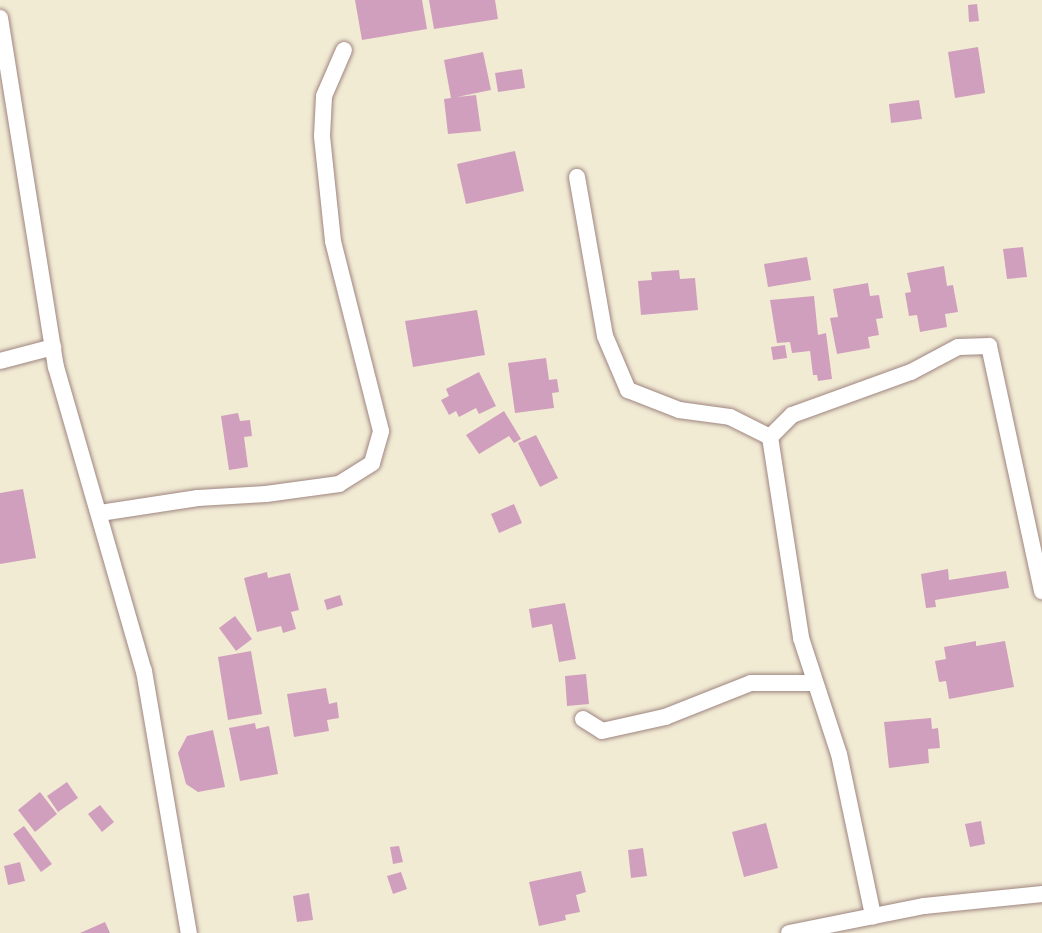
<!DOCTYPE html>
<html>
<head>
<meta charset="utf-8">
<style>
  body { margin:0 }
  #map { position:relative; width:1042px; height:933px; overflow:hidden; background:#f2ebd4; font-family:Caveat,sans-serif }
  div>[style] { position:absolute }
  .building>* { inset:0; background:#d09fbd }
  .roads { filter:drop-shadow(0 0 2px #9e8580) drop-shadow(0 0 2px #9e8580) }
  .minor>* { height:16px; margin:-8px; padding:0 8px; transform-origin:8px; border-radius:8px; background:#fff }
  span { translate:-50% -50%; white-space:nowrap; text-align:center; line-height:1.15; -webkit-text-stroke:6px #fdfcf7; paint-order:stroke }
</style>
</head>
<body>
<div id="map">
  <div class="building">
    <i style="clip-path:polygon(355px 0,422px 0,427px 29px,362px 40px)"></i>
    <i style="clip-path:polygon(429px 0,495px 0,498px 19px,434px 29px)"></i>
    <i style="clip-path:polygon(977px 4px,979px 21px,969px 22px,968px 5px)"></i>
    <i style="clip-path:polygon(978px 47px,985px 93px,955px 98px,948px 52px)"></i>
    <i style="clip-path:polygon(483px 52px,491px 90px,457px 97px,476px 95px,481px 131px,448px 134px,444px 99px,451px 98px,444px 60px)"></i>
    <i style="clip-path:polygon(522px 69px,525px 88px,498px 92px,495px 73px)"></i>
    <i style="clip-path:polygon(919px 100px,922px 119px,891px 123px,889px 104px)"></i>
    <i style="clip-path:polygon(515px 151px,524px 191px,466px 204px,457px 164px)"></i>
    <i style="clip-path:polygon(1023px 247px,1027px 277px,1007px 279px,1003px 249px)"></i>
    <i style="clip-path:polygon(807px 257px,811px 280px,768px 287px,764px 264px)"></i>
    <i style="clip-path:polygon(944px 266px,947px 286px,953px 285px,958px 312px,945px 314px,947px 327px,920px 332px,917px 315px,909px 316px,905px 293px,911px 292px,907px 273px)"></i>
    <i style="clip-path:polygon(679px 270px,680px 279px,695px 278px,698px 310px,641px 315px,638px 281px,652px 280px,651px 272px)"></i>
    <i style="clip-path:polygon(868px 283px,870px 296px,879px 295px,883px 318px,876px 319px,879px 335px,868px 337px,870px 348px,837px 354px,830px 318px,838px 317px,833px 289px)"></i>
    <i style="clip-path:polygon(814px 296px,818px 335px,826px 333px,832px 379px,818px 381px,817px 375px,813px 375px,810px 351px,792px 353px,790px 342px,777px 343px,770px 300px)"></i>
    <i style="clip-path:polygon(477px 310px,485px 355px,413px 367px,405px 321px)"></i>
    <i style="clip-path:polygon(785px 345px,787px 358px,773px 360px,771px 347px)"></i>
    <i style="clip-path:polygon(546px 358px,549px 380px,557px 379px,559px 392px,552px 393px,554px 408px,515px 413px,508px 363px)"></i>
    <i style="clip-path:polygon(479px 372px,496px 406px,479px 414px,476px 408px,459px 417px,456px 411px,449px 415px,441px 400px,449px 396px,446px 389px)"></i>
    <i style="clip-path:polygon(504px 411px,521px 439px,514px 443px,509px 436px,479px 454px,466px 435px)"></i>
    <i style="clip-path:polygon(238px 413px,240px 421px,250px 420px,252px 436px,244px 437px,248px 467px,229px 470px,221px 416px)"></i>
    <i style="clip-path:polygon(536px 435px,558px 478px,540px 487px,518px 443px)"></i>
    <i style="clip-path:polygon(23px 489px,36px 558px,0 564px,0 493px)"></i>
    <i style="clip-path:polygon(514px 504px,522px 523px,499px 533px,491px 514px)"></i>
    <i style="clip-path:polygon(948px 569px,949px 580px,1006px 571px,1009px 588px,935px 600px,936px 607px,926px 608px,921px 574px)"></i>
    <i style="clip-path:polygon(267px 572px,268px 578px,290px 573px,299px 610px,291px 612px,296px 629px,283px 633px,281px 626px,257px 632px,244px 578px)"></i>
    <i style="clip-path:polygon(340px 595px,343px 605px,327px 610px,324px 600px)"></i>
    <i style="clip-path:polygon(565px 603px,576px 659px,559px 662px,552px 624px,532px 628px,529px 609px)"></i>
    <i style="clip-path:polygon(235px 616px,252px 639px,236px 651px,219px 628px)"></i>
    <i style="clip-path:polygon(976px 641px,976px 646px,1005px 641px,1014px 687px,949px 699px,946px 681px,939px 682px,935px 661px,946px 659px,944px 647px)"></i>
    <i style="clip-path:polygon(251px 651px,262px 714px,228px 720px,218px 657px)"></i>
    <i style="clip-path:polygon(586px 674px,589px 704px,567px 706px,565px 676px)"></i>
    <i style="clip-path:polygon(326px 688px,329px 704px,337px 702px,339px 718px,327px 720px,329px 731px,294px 737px,287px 694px)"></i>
    <i style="clip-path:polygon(931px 718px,932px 729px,938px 728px,940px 748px,928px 749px,929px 763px,889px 768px,884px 722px)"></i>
    <i style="clip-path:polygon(255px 723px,256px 729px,269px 726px,278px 774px,240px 781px,229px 728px)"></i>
    <i style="clip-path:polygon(213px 730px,225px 787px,198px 792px,186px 784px,178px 753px,187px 736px)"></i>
    <i style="clip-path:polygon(67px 782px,78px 798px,58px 812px,47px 796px)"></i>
    <i style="clip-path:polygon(40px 792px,57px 814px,35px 832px,18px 810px)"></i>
    <i style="clip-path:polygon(100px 805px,114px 822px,102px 832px,88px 814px)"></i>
    <i style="clip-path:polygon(981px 821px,985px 844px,970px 847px,965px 824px)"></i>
    <i style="clip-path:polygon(766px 823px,778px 868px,744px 877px,732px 832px)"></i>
    <i style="clip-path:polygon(24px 826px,52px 864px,41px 872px,13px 834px)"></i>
    <i style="clip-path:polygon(399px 846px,403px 862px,393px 864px,390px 847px)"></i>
    <i style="clip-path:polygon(643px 848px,647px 876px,631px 878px,628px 850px)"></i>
    <i style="clip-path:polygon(20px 862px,25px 881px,8px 885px,4px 866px)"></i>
    <i style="clip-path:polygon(581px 871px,586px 892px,576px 895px,580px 912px,565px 915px,566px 920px,539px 926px,529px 882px)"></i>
    <i style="clip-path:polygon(401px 872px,407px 889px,393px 894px,387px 876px)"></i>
    <i style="clip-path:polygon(309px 893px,313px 920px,297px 922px,293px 896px)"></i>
    <i style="clip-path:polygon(105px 922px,110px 933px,80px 933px)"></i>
  </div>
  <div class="roads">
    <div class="minor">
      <i style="left:0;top:18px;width:353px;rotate:80.9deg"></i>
      <i style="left:56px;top:367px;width:316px;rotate:73.9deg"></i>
      <i style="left:144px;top:671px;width:266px;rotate:80.3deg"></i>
      <i style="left:577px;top:177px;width:161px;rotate:80deg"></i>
      <i style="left:605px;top:336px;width:59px;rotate:66.9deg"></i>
      <i style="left:628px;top:390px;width:55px;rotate:21.4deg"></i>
      <i style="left:679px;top:410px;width:51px;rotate:7.8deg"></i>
      <i style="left:730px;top:417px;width:45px;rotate:26.6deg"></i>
      <i style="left:770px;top:437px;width:31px;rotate:-45deg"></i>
      <i style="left:792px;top:415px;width:127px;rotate:-19.9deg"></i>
      <i style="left:911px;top:372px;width:53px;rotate:-28deg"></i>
      <i style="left:958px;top:347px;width:31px;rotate:-2deg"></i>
      <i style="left:989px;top:346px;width:251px;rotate:77.8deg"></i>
      <i style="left:0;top:361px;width:55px;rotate:-14.8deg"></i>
      <i style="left:770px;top:437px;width:203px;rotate:81.2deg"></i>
      <i style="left:801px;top:638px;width:122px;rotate:71.9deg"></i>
      <i style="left:839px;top:754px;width:166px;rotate:78.1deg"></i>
      <i style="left:100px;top:513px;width:99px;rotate:-8.7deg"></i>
      <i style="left:198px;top:498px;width:68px;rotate:-3.4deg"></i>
      <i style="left:266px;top:494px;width:74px;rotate:-7.8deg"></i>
      <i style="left:339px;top:484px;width:39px;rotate:-32deg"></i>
      <i style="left:372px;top:463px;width:33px;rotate:-74deg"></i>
      <i style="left:381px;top:431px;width:196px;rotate:-104.2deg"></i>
      <i style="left:333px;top:241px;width:106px;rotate:-96deg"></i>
      <i style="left:322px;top:136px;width:40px;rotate:-87.1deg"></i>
      <i style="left:324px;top:96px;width:50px;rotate:-66.5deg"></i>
      <i style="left:583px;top:719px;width:22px;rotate:32deg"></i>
      <i style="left:602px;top:731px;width:65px;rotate:-12.5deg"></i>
      <i style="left:665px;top:717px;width:92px;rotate:-21.6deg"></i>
      <i style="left:751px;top:683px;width:63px"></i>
      <i style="left:789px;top:933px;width:138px;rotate:-11.3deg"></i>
      <i style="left:924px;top:906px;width:119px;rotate:-5.8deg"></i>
    </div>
  </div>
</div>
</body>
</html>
